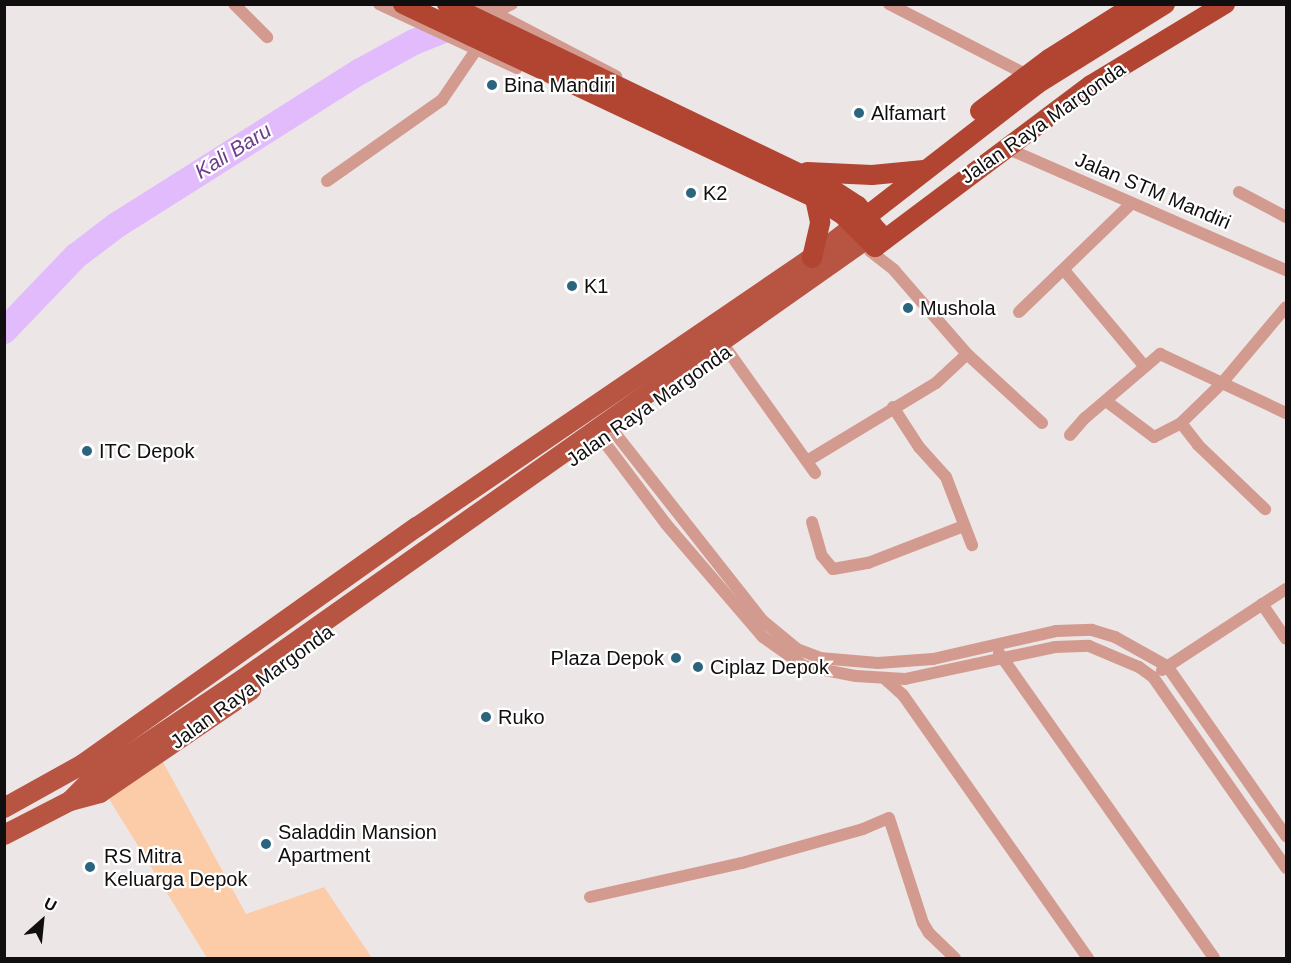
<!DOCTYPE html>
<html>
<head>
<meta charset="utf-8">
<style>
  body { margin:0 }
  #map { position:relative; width:1291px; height:963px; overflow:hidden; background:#ede6e7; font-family:Arial,sans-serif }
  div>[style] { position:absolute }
  .green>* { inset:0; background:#fccca8 }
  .river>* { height:26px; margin:-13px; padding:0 13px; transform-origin:13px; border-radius:13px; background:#e1bbfc }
  .minor>* { height:12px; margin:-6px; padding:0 6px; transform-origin:6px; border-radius:6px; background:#d39b8f }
  .primary>* { height:20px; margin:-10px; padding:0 10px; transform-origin:10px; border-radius:10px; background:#b85442 }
  .trunk>* { height:20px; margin:-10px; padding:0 10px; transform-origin:10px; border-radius:10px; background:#b24532 }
  .dots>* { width:16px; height:16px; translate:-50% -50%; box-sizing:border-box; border:3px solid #fff; border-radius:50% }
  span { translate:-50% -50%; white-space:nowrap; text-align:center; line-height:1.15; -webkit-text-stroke:4.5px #fff; paint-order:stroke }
  .poi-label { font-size:20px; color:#100e0e }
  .left { translate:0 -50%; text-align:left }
  .right { translate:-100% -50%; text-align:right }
  .street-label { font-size:20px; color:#100e0e }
  .water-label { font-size:21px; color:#6d3f8a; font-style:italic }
  .frame { position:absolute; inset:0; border:6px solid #100e0e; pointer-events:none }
  .north { position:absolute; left:12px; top:891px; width:60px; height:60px; -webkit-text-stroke:4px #fff; paint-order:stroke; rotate:27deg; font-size:16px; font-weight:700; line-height:24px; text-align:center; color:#100e0e }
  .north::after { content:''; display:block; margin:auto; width:21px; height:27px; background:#100e0e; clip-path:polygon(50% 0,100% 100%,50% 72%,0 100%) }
</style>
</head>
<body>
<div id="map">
  <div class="green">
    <i style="clip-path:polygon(163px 762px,246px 914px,324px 887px,372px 958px,207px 958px,106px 794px)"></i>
  </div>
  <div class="river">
    <i style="left:4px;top:331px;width:104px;rotate:-46.2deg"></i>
    <i style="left:76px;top:256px;width:51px;rotate:-37.1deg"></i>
    <i style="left:117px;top:225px;width:289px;rotate:-32.3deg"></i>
    <i style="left:361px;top:71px;width:60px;rotate:-28.7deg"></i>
    <i style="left:414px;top:42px;width:54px;rotate:-21.8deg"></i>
  </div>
  <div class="minor">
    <i style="left:234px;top:4px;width:47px;rotate:45deg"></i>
    <i style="left:379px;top:4px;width:152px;rotate:24.9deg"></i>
    <i style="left:478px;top:4px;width:156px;rotate:27.6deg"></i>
    <i style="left:889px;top:4px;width:155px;rotate:27.2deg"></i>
    <i style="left:496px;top:12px;width:18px;rotate:-27deg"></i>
    <i style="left:1004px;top:147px;width:308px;rotate:23.6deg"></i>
    <i style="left:327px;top:181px;width:141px;rotate:-35.2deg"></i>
    <i style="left:442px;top:100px;width:60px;rotate:-55.8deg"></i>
    <i style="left:1239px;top:192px;width:53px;rotate:28deg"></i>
    <i style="left:870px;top:251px;width:31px;rotate:38deg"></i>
    <i style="left:894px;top:270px;width:111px;rotate:49deg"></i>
    <i style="left:967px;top:354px;width:102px;rotate:42.6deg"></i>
    <i style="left:1064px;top:270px;width:126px;rotate:50.1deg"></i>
    <i style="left:1019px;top:312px;width:156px;rotate:-44deg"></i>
    <i style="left:728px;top:351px;width:150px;rotate:54.5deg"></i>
    <i style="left:1106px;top:401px;width:60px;rotate:36.9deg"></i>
    <i style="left:1154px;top:437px;width:30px;rotate:-27deg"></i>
    <i style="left:1181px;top:423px;width:28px;rotate:52deg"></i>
    <i style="left:1198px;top:445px;width:93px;rotate:43.7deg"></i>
    <i style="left:893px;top:407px;width:48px;rotate:57deg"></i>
    <i style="left:919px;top:447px;width:40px;rotate:48deg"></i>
    <i style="left:946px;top:477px;width:73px;rotate:69.1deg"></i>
    <i style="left:607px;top:423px;width:252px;rotate:51.8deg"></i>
    <i style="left:763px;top:621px;width:44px;rotate:39.5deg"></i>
    <i style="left:797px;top:649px;width:25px;rotate:21deg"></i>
    <i style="left:820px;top:658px;width:58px;rotate:4.9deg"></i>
    <i style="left:878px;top:663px;width:55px;rotate:-4.2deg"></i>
    <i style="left:933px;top:659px;width:126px;rotate:-12.8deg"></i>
    <i style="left:1056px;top:631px;width:36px;rotate:-2deg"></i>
    <i style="left:1092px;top:630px;width:24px;rotate:17deg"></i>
    <i style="left:1115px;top:637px;width:60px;rotate:29.1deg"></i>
    <i style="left:1167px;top:666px;width:208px;rotate:55deg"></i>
    <i style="left:1181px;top:423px;width:57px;rotate:-44.3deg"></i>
    <i style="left:1222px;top:383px;width:99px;rotate:-49.9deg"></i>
    <i style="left:596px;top:431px;width:116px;rotate:53deg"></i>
    <i style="left:666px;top:524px;width:149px;rotate:49.4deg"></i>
    <i style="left:763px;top:637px;width:50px;rotate:35.3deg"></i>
    <i style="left:804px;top:666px;width:53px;rotate:10.9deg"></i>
    <i style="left:856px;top:676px;width:49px;rotate:3.5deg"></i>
    <i style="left:905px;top:679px;width:153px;rotate:-12deg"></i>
    <i style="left:1055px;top:647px;width:34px;rotate:-2deg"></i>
    <i style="left:1089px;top:646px;width:54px;rotate:22.8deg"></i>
    <i style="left:1139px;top:667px;width:17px;rotate:36deg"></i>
    <i style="left:1153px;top:677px;width:233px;rotate:55.1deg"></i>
    <i style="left:1070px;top:435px;width:23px;rotate:-49deg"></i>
    <i style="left:1085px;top:418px;width:99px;rotate:-40.5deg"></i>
    <i style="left:1160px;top:354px;width:139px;rotate:25.1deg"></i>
    <i style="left:807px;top:461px;width:151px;rotate:-31.2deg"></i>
    <i style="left:936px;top:383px;width:42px;rotate:-43.1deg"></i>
    <i style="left:812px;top:522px;width:35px;rotate:74deg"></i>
    <i style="left:822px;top:556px;width:17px;rotate:50deg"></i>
    <i style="left:833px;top:569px;width:36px;rotate:-10deg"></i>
    <i style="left:868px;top:563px;width:103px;rotate:-21.1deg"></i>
    <i style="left:1262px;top:604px;width:42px;rotate:55.6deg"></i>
    <i style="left:999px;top:653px;width:373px;rotate:54.8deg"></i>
    <i style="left:1162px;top:670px;width:148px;rotate:-33.2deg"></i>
    <i style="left:884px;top:678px;width:25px;rotate:42deg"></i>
    <i style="left:903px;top:695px;width:322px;rotate:54.9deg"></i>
    <i style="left:590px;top:897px;width:156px;rotate:-12.6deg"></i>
    <i style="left:742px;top:863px;width:126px;rotate:-15.7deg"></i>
    <i style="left:863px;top:829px;width:28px;rotate:-23deg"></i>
    <i style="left:889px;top:818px;width:110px;rotate:72.1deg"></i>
    <i style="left:923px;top:923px;width:12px;rotate:59deg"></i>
    <i style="left:929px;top:933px;width:36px;rotate:44deg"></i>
  </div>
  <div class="primary">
    <i style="left:70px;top:801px;width:31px;rotate:-15deg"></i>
    <i style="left:100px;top:793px;width:183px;rotate:-34.3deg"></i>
    <i style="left:4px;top:808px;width:90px;rotate:-29.1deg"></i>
    <i style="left:83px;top:764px;width:410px;rotate:-35.4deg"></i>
    <i style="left:417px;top:527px;width:478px;rotate:-34.3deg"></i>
    <i style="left:812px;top:258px;width:69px;rotate:-37.4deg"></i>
    <i style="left:4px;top:835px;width:74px;rotate:-27.3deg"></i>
    <i style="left:70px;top:801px;width:27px;rotate:-45deg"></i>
    <i style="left:89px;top:782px;width:185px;rotate:-33.8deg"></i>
    <i style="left:243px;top:679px;width:777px;rotate:-35.2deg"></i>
  </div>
  <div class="trunk">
    <i style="left:403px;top:4px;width:455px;rotate:25.2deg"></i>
    <i style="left:815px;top:198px;width:31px;rotate:31deg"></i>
    <i style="left:842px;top:214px;width:47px;rotate:45deg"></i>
    <i style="left:875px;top:247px;width:270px;rotate:-36.9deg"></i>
    <i style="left:1091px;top:85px;width:157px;rotate:-31.2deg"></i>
    <i style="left:447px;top:4px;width:425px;rotate:25.7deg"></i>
    <i style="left:830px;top:188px;width:33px;rotate:33deg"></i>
    <i style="left:858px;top:206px;width:43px;rotate:52.6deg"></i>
    <i style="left:980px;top:111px;width:86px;rotate:-37deg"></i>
    <i style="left:1049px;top:59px;width:103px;rotate:-32.3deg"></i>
    <i style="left:807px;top:172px;width:65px;rotate:2.6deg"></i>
    <i style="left:872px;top:175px;width:52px;rotate:-5.5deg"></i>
    <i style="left:867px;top:216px;width:215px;rotate:-37.8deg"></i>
    <i style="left:1037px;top:84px;width:151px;rotate:-32deg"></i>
    <i style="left:812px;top:258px;width:37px;rotate:-77deg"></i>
    <i style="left:820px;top:222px;width:25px;rotate:-102deg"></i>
  </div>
  <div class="dots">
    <i style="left:492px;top:85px;background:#2b647d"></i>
    <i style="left:859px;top:113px;background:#2b647d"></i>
    <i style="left:691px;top:193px;background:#2b647d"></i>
    <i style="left:572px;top:286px;background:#2b647d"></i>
    <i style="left:908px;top:308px;background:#2b647d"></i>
    <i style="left:87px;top:451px;background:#2b647d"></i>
    <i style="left:676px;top:658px;background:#2b647d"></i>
    <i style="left:698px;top:667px;background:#2b647d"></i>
    <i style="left:486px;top:717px;background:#2b647d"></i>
    <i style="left:266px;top:844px;background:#2b647d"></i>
    <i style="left:90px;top:867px;background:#2b647d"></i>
  </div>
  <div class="poi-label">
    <span class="left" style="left:504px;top:85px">Bina Mandiri</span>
    <span class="left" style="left:871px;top:113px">Alfamart</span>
    <span class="left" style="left:703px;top:193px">K2</span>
    <span class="left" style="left:584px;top:286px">K1</span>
    <span class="left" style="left:920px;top:308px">Mushola</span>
    <span class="left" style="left:99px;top:451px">ITC Depok</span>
    <span class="right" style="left:664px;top:658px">Plaza Depok</span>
    <span class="left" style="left:710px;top:667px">Ciplaz Depok</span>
    <span class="left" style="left:498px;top:717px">Ruko</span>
    <span class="left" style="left:278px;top:844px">Saladdin Mansion<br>Apartment</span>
    <span class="left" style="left:104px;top:868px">RS Mitra<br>Keluarga Depok</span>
  </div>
  <div class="street-label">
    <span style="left:1043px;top:123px;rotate:-35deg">Jalan Raya Margonda</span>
    <span style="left:1153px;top:191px;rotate:23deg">Jalan STM Mandiri</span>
    <span style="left:649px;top:406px;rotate:-35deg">Jalan Raya Margonda</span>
    <span style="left:252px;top:687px;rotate:-36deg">Jalan Raya Margonda</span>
  </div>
  <div class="water-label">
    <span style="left:233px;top:151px;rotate:-32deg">Kali Baru</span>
  </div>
  <div class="frame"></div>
  <div class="north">U</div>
</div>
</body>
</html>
